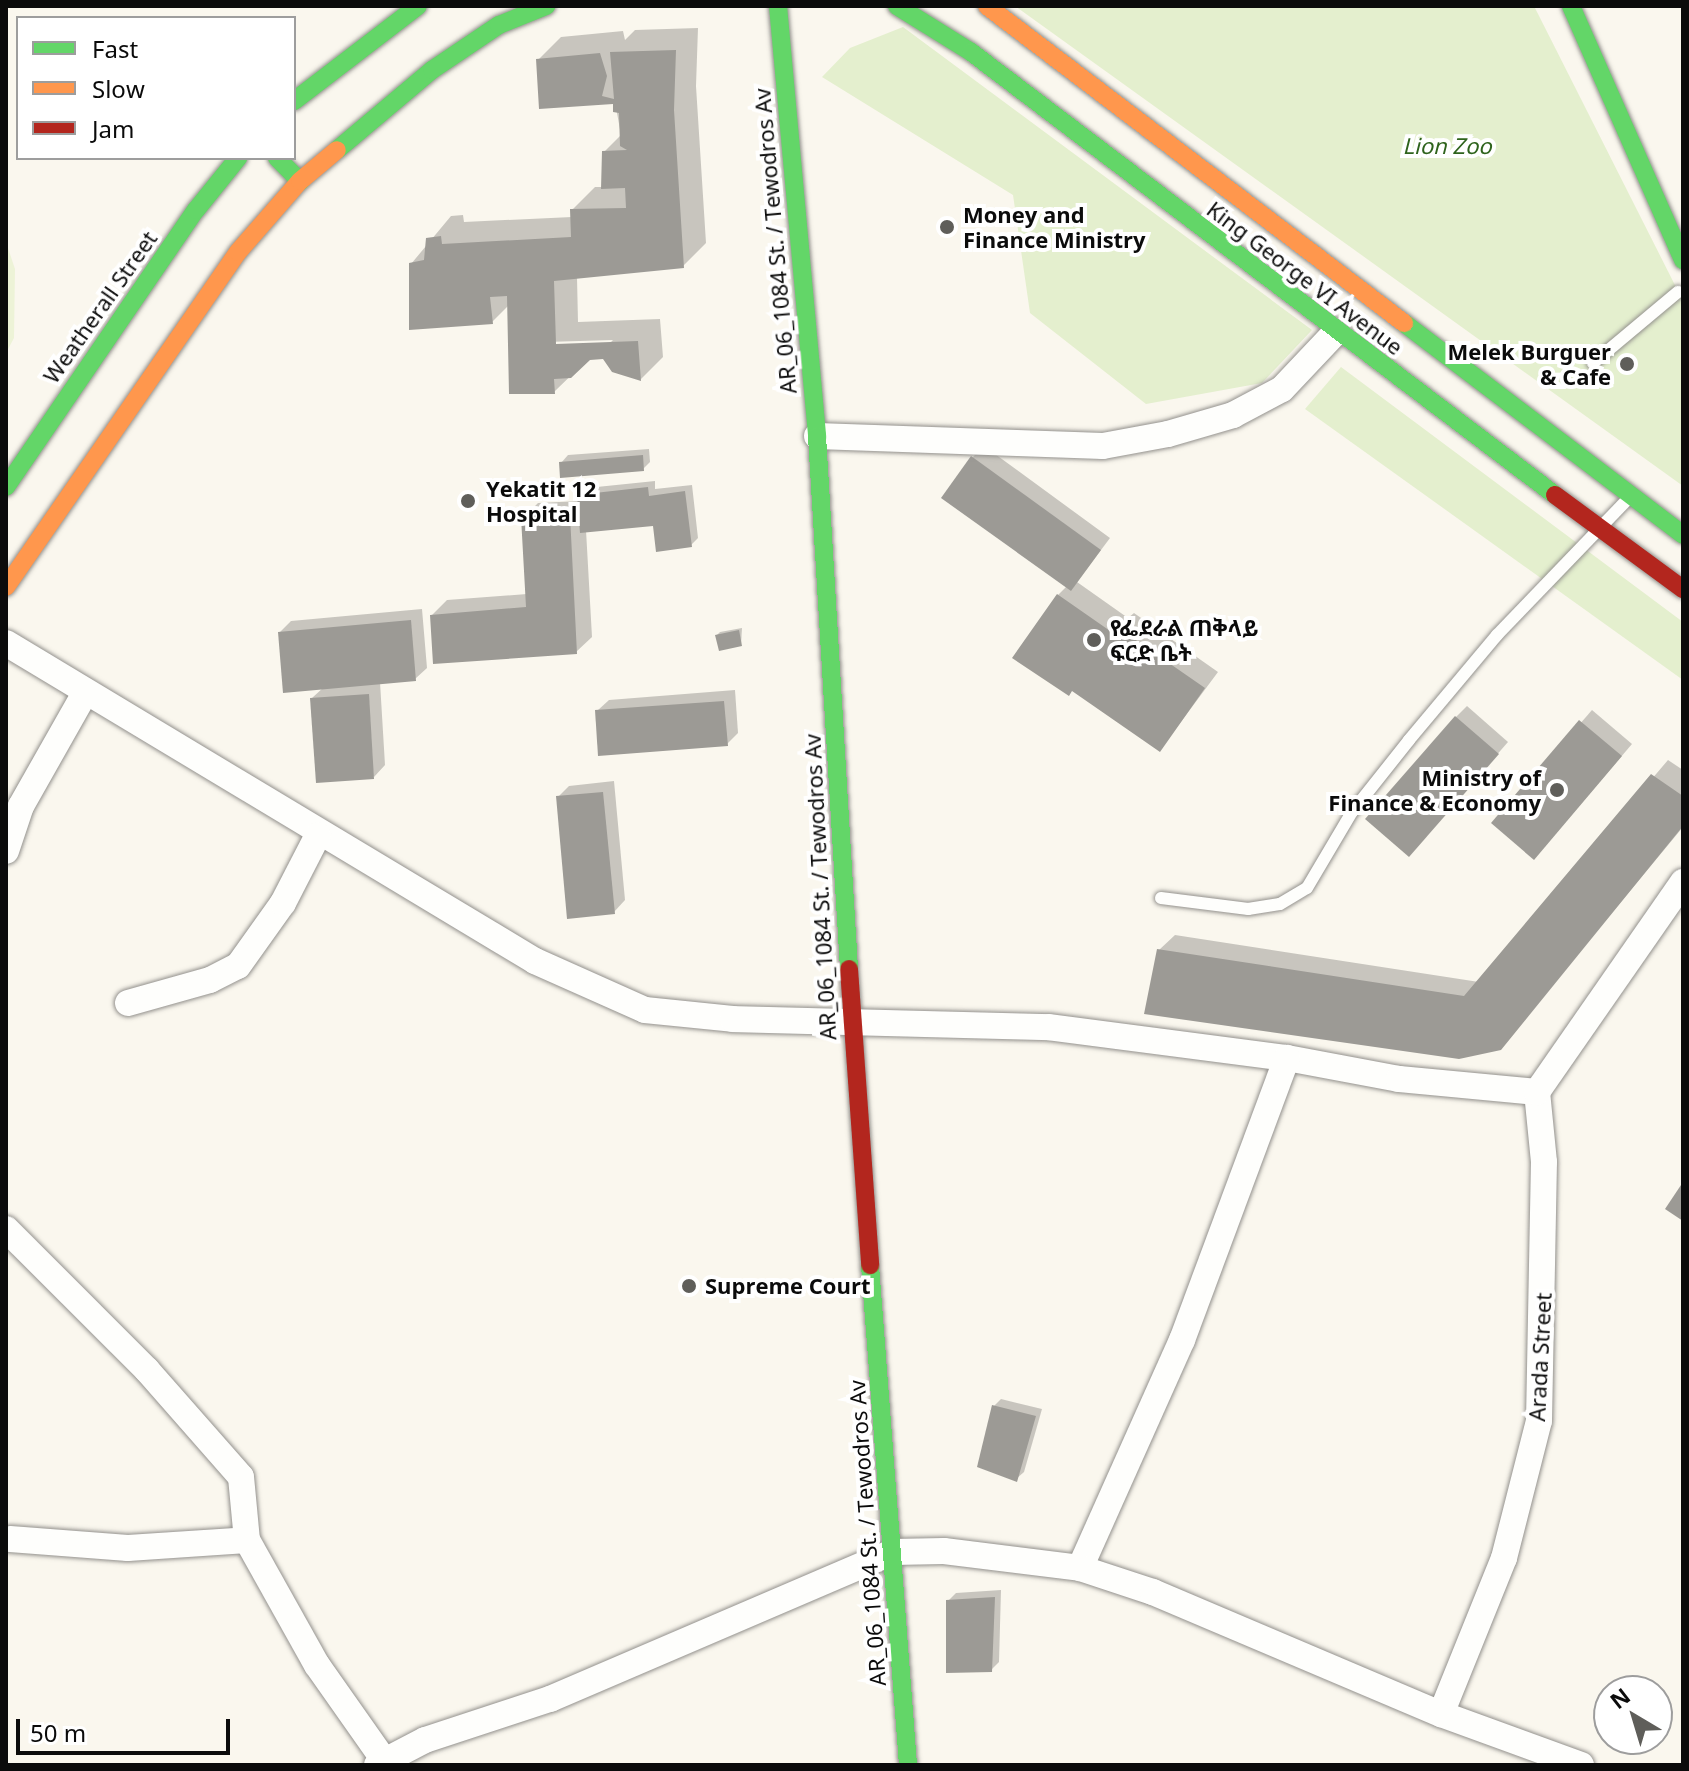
<!DOCTYPE html>
<html>
<head>
<meta charset="utf-8">
<style>
  body { margin:0 }
  #map { position:relative; width:1689px; height:1771px; overflow:hidden; background:#faf7ee; font-family:Georgia,"Noto Sans Ethiopic",serif }
  div>[style] { position:absolute }
  .green>* { inset:0; background:#e4efce }
  .pitch>* { inset:0; background:#edf3d7 }
  .shadow>* { inset:0; background:#0003 }
  .building>* { inset:0; background:#9c9a95 }
  .roads { filter:drop-shadow(0 0 2px #93918d) drop-shadow(0 0 2px #93918d) }
  .lane>* { height:12px; margin:-6px; padding:0 6px; transform-origin:6px; border-radius:6px; background:#fefefc }
  .street>* { height:26px; margin:-13px; padding:0 13px; transform-origin:13px; border-radius:13px; background:#fefefc }
  .fast>* { height:18px; margin:-9px; padding:0 9px; transform-origin:9px; border-radius:9px; background:#63d668 }
  .slow>* { height:18px; margin:-9px; padding:0 9px; transform-origin:9px; border-radius:9px; background:#ff974d }
  .jam>* { height:18px; margin:-9px; padding:0 9px; transform-origin:9px; border-radius:9px; background:#b3261e }
  .dots>* { width:22px; height:22px; translate:-50% -50%; box-sizing:border-box; border:4px solid #fff; border-radius:50% }
  span { translate:-50% -50%; white-space:nowrap; text-align:center; line-height:1.15; -webkit-text-stroke:8px #fff; paint-order:stroke }
  .park-label { font-size:22px; color:#2e631c; font-style:italic }
  .poi-label { font-size:22px; color:#0b0b0b; font-weight:700 }
  .left { translate:0 -50%; text-align:left }
  .right { translate:-100% -50%; text-align:right }
  .street-label { font-size:22px; color:#0b0b0b }
  .frame { position:absolute; inset:0; border:8px solid #0b0b0b; pointer-events:none }
  .legend { position:absolute; left:16px; top:16px; width:280px; height:144px; box-sizing:border-box; background:#fff; border:2px solid #9d9d9d; margin:0; padding:10px 14px; list-style:none; font-size:24px; color:#0b0b0b }
  .legend li { display:flex; align-items:center; gap:16px; height:40px }
  .legend b { width:40px; border:2px solid #9d9d9d }
  .north { position:absolute; left:1593px; top:1675px; width:80px; height:80px; box-sizing:border-box; background:#fff; border:2px solid #9d9d9d; border-radius:50%; rotate:322deg; font-size:22px; font-weight:700; line-height:32px; text-align:center; color:#0b0b0b }
  .north::after { content:''; display:block; margin:auto; width:28px; height:36px; background:#5f5e5a; clip-path:polygon(50% 0,100% 100%,50% 72%,0 100%) }
  .scale { position:absolute; left:16px; top:1719px; width:214px; height:36px; box-sizing:border-box; border:4px solid #0b0b0b; border-top:0; padding-left:10px; font-size:24px; line-height:28px; white-space:nowrap; color:#0b0b0b; -webkit-text-stroke:6px #fff; paint-order:stroke }
</style>
</head>
<body>
<div id="map">
  <div class="green">
    <i style="clip-path:polygon(1015px 6px,1534px 6px,1683px 301px,1683px 486px)"></i>
    <i style="clip-path:polygon(903px 27px,1312px 330px,1262px 383px,1146px 404px,1030px 313px,1013px 195px,822px 77px,850px 48px)"></i>
    <i style="clip-path:polygon(1341px 367px,1683px 622px,1683px 680px,1305px 409px)"></i>
  </div>
  <div class="pitch">
    <i style="clip-path:polygon(6px 242px,15px 269px,14px 338px,6px 353px)"></i>
  </div>
  <div class="shadow">
    <i style="clip-path:polygon(evenodd,698px 28px,696px 86px,706px 243px,683px 266px,577px 277px,578px 322px,660px 319px,663px 357px,641px 379px,604px 357px,589px 358px,554px 392px,509px 305px,492px 322px,411px 264px,451px 216px,463px 215px,464px 222px,572px 217px,572px 210px,595px 187px,603px 187px,604px 152px,621px 135px,615px 102px,541px 107px,538px 60px,561px 37px,623px 31px,625px 40px,635px 30px,698px 28px,613px 340px,609px 344px,546px 346px,546px 342px,613px 340px)"></i>
    <i style="clip-path:polygon(984px 446px,1110px 538px,1077px 582px,1128px 618px,1134px 613px,1218px 672px,1160px 750px,1058px 595px,1067px 586px,972px 458px)"></i>
    <i style="clip-path:polygon(649px 449px,650px 462px,643px 469px,561px 463px,568px 455px)"></i>
    <i style="clip-path:polygon(655px 481px,655px 489px,692px 485px,698px 538px,691px 545px,654px 524px,586px 530px,592px 637px,576px 652px,432px 615px,447px 600px,527px 594px,523px 518px,538px 503px,580px 501px,587px 488px)"></i>
    <i style="clip-path:polygon(422px 609px,427px 668px,415px 679px,380px 682px,385px 765px,374px 777px,312px 698px,324px 687px,280px 632px,291px 621px)"></i>
    <i style="clip-path:polygon(742px 628px,741px 645px,717px 635px,720px 632px)"></i>
    <i style="clip-path:polygon(735px 690px,738px 733px,727px 744px,597px 711px,609px 700px)"></i>
    <i style="clip-path:polygon(1467px 706px,1508px 742px,1420px 843px,1456px 717px)"></i>
    <i style="clip-path:polygon(1592px 710px,1632px 744px,1545px 846px,1494px 823px)"></i>
    <i style="clip-path:polygon(1668px 760px,1683px 770px,1683px 827px,1500px 1048px,1159px 950px,1175px 935px,1479px 982px)"></i>
    <i style="clip-path:polygon(614px 781px,625px 900px,614px 912px,558px 797px,569px 786px)"></i>
    <i style="clip-path:polygon(1001px 1399px,1042px 1409px,1024px 1472px,1016px 1479px,994px 1406px)"></i>
    <i style="clip-path:polygon(1001px 1590px,999px 1662px,991px 1670px,948px 1601px,956px 1593px)"></i>
  </div>
  <div class="building">
    <i style="clip-path:polygon(676px 50px,674px 110px,684px 268px,554px 281px,556px 344px,638px 341px,641px 381px,612px 372px,603px 359px,590px 360px,571px 378px,554px 379px,555px 394px,509px 394px,507px 296px,490px 297px,493px 324px,409px 330px,409px 263px,424px 260px,426px 238px,441px 236px,442px 244px,571px 237px,570px 209px,626px 208px,625px 188px,601px 189px,602px 151px,627px 150px,620px 146px,619px 113px,613px 112px,613px 104px,539px 109px,536px 59px,600px 53px,607px 76px,602px 96px,614px 99px,610px 52px)"></i>
    <i style="clip-path:polygon(643px 455px,644px 471px,560px 478px,559px 462px)"></i>
    <i style="clip-path:polygon(971px 456px,1101px 550px,1071px 591px,941px 498px)"></i>
    <i style="clip-path:polygon(648px 487px,649px 496px,685px 491px,692px 547px,656px 552px,653px 526px,580px 533px,577px 495px)"></i>
    <i style="clip-path:polygon(570px 515px,577px 654px,433px 664px,430px 615px,526px 607px,521px 517px)"></i>
    <i style="clip-path:polygon(1057px 594px,1113px 633px,1117px 627px,1205px 688px,1160px 752px,1072px 691px,1069px 696px,1012px 658px)"></i>
    <i style="clip-path:polygon(411px 620px,416px 681px,283px 693px,278px 632px)"></i>
    <i style="clip-path:polygon(739px 630px,742px 646px,719px 651px,715px 635px)"></i>
    <i style="clip-path:polygon(369px 694px,374px 779px,316px 783px,310px 698px)"></i>
    <i style="clip-path:polygon(724px 701px,728px 746px,598px 756px,595px 710px)"></i>
    <i style="clip-path:polygon(1455px 716px,1499px 754px,1409px 857px,1365px 819px)"></i>
    <i style="clip-path:polygon(1579px 720px,1622px 756px,1534px 860px,1491px 823px)"></i>
    <i style="clip-path:polygon(1651px 774px,1683px 796px,1683px 826px,1501px 1050px,1459px 1059px,1144px 1014px,1157px 949px,1464px 996px)"></i>
    <i style="clip-path:polygon(603px 792px,615px 914px,567px 919px,556px 796px)"></i>
    <i style="clip-path:polygon(1683px 1182px,1683px 1221px,1665px 1209px)"></i>
    <i style="clip-path:polygon(992px 1405px,1036px 1416px,1017px 1482px,977px 1467px)"></i>
    <i style="clip-path:polygon(995px 1597px,992px 1672px,946px 1673px,946px 1600px)"></i>
  </div>
  <div class="roads">
    <div class="lane">
      <i style="left:1593px;top:363px;width:111px;rotate:-39.9deg"></i>
      <i style="left:1161px;top:898px;width:88px;rotate:7.2deg"></i>
      <i style="left:1248px;top:909px;width:32px;rotate:-9deg"></i>
      <i style="left:1280px;top:904px;width:31px;rotate:-31deg"></i>
      <i style="left:1307px;top:888px;width:88px;rotate:-59.4deg"></i>
      <i style="left:1352px;top:812px;width:92px;rotate:-51.6deg"></i>
      <i style="left:1409px;top:740px;width:137px;rotate:-50deg"></i>
      <i style="left:1497px;top:635px;width:190px;rotate:-46.1deg"></i>
    </div>
    <div class="street">
      <i style="left:817px;top:436px;width:286px;rotate:2deg"></i>
      <i style="left:1103px;top:446px;width:66px;rotate:-10.5deg"></i>
      <i style="left:1168px;top:434px;width:68px;rotate:-16.3deg"></i>
      <i style="left:1233px;top:415px;width:55px;rotate:-28deg"></i>
      <i style="left:1282px;top:389px;width:77px;rotate:-46.6deg"></i>
      <i style="left:6px;top:643px;width:617px;rotate:31.01deg"></i>
      <i style="left:535px;top:961px;width:120px;rotate:24deg"></i>
      <i style="left:645px;top:1010px;width:88px;rotate:5.8deg"></i>
      <i style="left:733px;top:1019px;width:315px;rotate:1.5deg"></i>
      <i style="left:1048px;top:1027px;width:241px;rotate:7.4deg"></i>
      <i style="left:1287px;top:1058px;width:114px;rotate:10.6deg"></i>
      <i style="left:1399px;top:1079px;width:139px;rotate:5.4deg"></i>
      <i style="left:6px;top:851px;width:47px;rotate:-71.6deg"></i>
      <i style="left:21px;top:806px;width:130px;rotate:-60.5deg"></i>
      <i style="left:128px;top:1003px;width:85px;rotate:-15.7deg"></i>
      <i style="left:210px;top:980px;width:31px;rotate:-27deg"></i>
      <i style="left:238px;top:966px;width:77px;rotate:-54.5deg"></i>
      <i style="left:283px;top:903px;width:76px;rotate:-62.8deg"></i>
      <i style="left:6px;top:1229px;width:199px;rotate:45deg"></i>
      <i style="left:147px;top:1370px;width:142px;rotate:48.7deg"></i>
      <i style="left:241px;top:1477px;width:63px;rotate:84.6deg"></i>
      <i style="left:247px;top:1540px;width:143px;rotate:60.8deg"></i>
      <i style="left:317px;top:1665px;width:115px;rotate:54.9deg"></i>
      <i style="left:10px;top:1539px;width:118px;rotate:4.4deg"></i>
      <i style="left:128px;top:1548px;width:119px;rotate:-3.8deg"></i>
      <i style="left:1080px;top:1568px;width:250px;rotate:-65.9deg"></i>
      <i style="left:1182px;top:1340px;width:301px;rotate:-69.6deg"></i>
      <i style="left:377px;top:1765px;width:54px;rotate:-27.5deg"></i>
      <i style="left:425px;top:1740px;width:132px;rotate:-18.2deg"></i>
      <i style="left:550px;top:1699px;width:373px;rotate:-23.2deg"></i>
      <i style="left:893px;top:1552px;width:51px;rotate:-1.1deg"></i>
      <i style="left:944px;top:1551px;width:137px;rotate:7.1deg"></i>
      <i style="left:1080px;top:1568px;width:77px;rotate:18.2deg"></i>
      <i style="left:1153px;top:1592px;width:313px;rotate:23deg"></i>
      <i style="left:1581px;top:1765px;width:149px;rotate:-160deg"></i>
      <i style="left:1441px;top:1714px;width:168px;rotate:-68deg"></i>
      <i style="left:1504px;top:1558px;width:141px;rotate:-75.7deg"></i>
      <i style="left:1539px;top:1421px;width:259px;rotate:-88.9deg"></i>
      <i style="left:1544px;top:1162px;width:70px;rotate:-95.7deg"></i>
      <i style="left:1537px;top:1092px;width:256px;rotate:-55.2deg"></i>
    </div>
    <div class="fast">
      <i style="left:778px;top:6px;width:432px;rotate:84.8deg"></i>
      <i style="left:817px;top:436px;width:534px;rotate:86.56deg"></i>
      <i style="left:897px;top:6px;width:87px;rotate:31.9deg"></i>
      <i style="left:971px;top:52px;width:733px;rotate:37.18deg"></i>
      <i style="left:1571px;top:6px;width:278px;rotate:66.2deg"></i>
      <i style="left:294px;top:101px;width:156px;rotate:-37.5deg"></i>
      <i style="left:337px;top:150px;width:124px;rotate:-40.1deg"></i>
      <i style="left:432px;top:70px;width:81px;rotate:-33.9deg"></i>
      <i style="left:499px;top:25px;width:51px;rotate:-22deg"></i>
      <i style="left:277px;top:158px;width:33px;rotate:45deg"></i>
      <i style="left:1404px;top:323px;width:350px;rotate:37.2deg"></i>
      <i style="left:6px;top:487px;width:336px;rotate:-55.6deg"></i>
      <i style="left:196px;top:210px;width:67px;rotate:-51.1deg"></i>
      <i style="left:870px;top:1265px;width:501px;rotate:85.65deg"></i>
    </div>
    <div class="slow">
      <i style="left:987px;top:6px;width:524px;rotate:37.24deg"></i>
      <i style="left:6px;top:587px;width:407px;rotate:-55.3deg"></i>
      <i style="left:238px;top:252px;width:94px;rotate:-48.9deg"></i>
      <i style="left:300px;top:181px;width:48px;rotate:-40deg"></i>
    </div>
    <div class="jam">
      <i style="left:1555px;top:495px;width:159px;rotate:36.3deg"></i>
      <i style="left:849px;top:969px;width:297px;rotate:85.9deg"></i>
    </div>
  </div>
  <div class="dots">
    <i style="left:947px;top:227px;background:#5f5e5a"></i>
    <i style="left:1627px;top:364px;background:#5f5e5a"></i>
    <i style="left:468px;top:501px;background:#5f5e5a"></i>
    <i style="left:1094px;top:640px;background:#5f5e5a"></i>
    <i style="left:1557px;top:790px;background:#5f5e5a"></i>
    <i style="left:689px;top:1286px;background:#5f5e5a"></i>
  </div>
  <div class="park-label">
    <span style="left:1447px;top:146px">Lion Zoo</span>
  </div>
  <div class="poi-label">
    <span class="left" style="left:963px;top:227px">Money and<br>Finance Ministry</span>
    <span class="right" style="left:1611px;top:364px">Melek Burguer<br>&amp; Cafe</span>
    <span class="left" style="left:486px;top:501px">Yekatit 12<br>Hospital</span>
    <span class="left" style="left:1110px;top:640px">የፌደራል ጠቅላይ<br>ፍርድ ቤት</span>
    <span class="right" style="left:1541px;top:790px">Ministry of<br>Finance &amp; Economy</span>
    <span class="left" style="left:705px;top:1286px">Supreme Court</span>
  </div>
  <div class="street-label">
    <span style="left:775px;top:241px;rotate:-95deg">AR_06_1084 St. / Tewodros Av</span>
    <span style="left:1305px;top:278px;rotate:37deg">King George VI Avenue</span>
    <span style="left:100px;top:307px;rotate:-55deg">Weatherall Street</span>
    <span style="left:820px;top:887px;rotate:-93deg">AR_06_1084 St. / Tewodros Av</span>
    <span style="left:1540px;top:1357px;rotate:-87deg">Arada Street</span>
    <span style="left:867px;top:1533px;rotate:-94deg">AR_06_1084 St. / Tewodros Av</span>
  </div>
  <div class="frame"></div>
  <ul class="legend">
  <li><b style="height:10px;background:#63d668"></b>Fast</li>
  <li><b style="height:10px;background:#ff974d"></b>Slow</li>
  <li><b style="height:10px;background:#b3261e"></b>Jam</li>
  </ul>
  <div class="north">N</div>
  <div class="scale">50 m</div>
</div>
</body>
</html>
